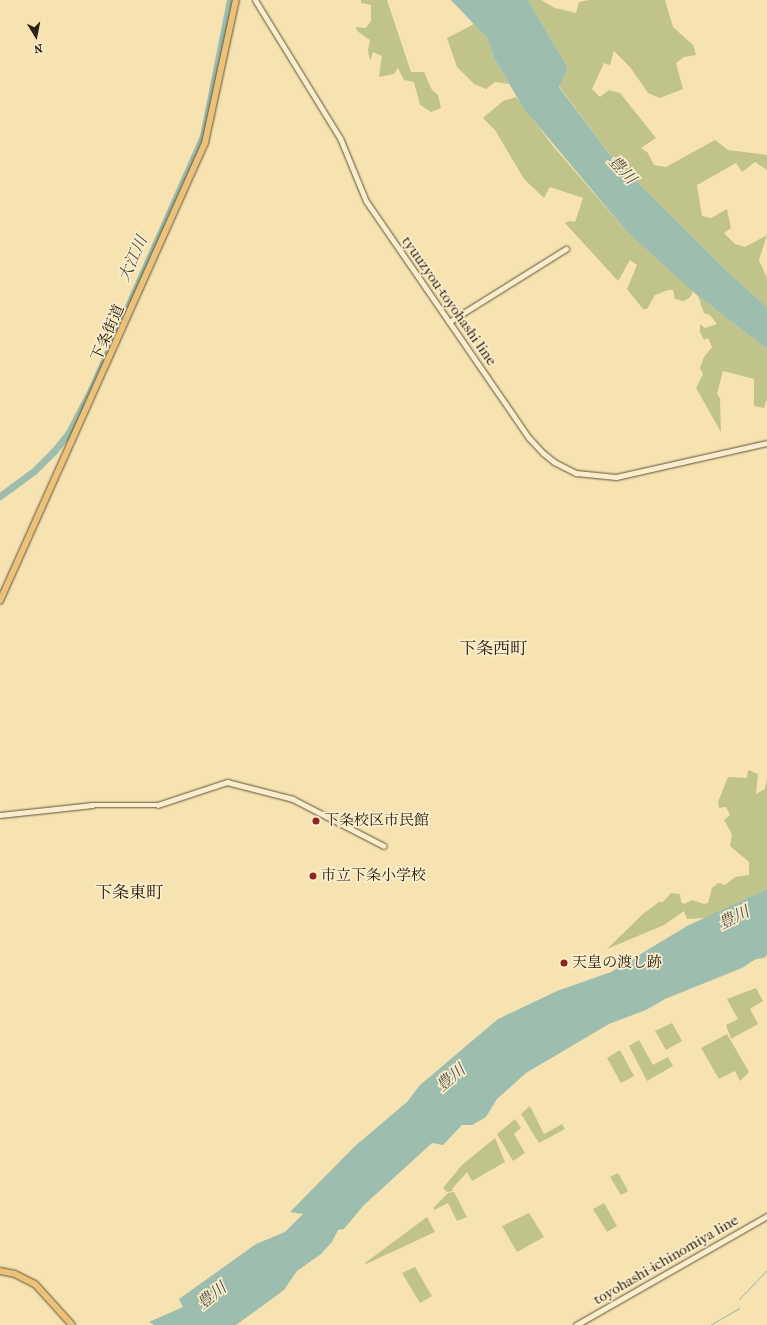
<!DOCTYPE html>
<html>
<head>
<meta charset="utf-8">
<style>
  body { margin:0 }
  #map { position:relative; width:767px; height:1325px; overflow:hidden; background:#f7e3b2; font-family:"IM FELL French Canon","Noto Serif JP",serif }
  div>[style] { position:absolute }
  .green>* { inset:0; background:#c0c38a }
  .water>* { inset:0; background:#9dbeae }
  .stream>* { height:1px; margin:-0.5px; padding:0 0.5px; transform-origin:0.5px; border-radius:0.5px; background:#9dbeae }
  .river>* { height:7px; margin:-3.5px; padding:0 3.5px; transform-origin:3.5px; border-radius:3.5px; background:#9dbeae }
  .roads { filter:drop-shadow(0 0 1px #5f5139) drop-shadow(0 0 1px #5f5139) }
  .tertiary>* { height:4.5px; margin:-2.25px; padding:0 2.25px; transform-origin:2.25px; border-radius:2.25px; background:#faedcd }
  .secondary>* { height:5px; margin:-2.5px; padding:0 2.5px; transform-origin:2.5px; border-radius:2.5px; background:#faedcd }
  .primary>* { height:5.5px; margin:-2.75px; padding:0 2.75px; transform-origin:2.75px; border-radius:2.75px; background:#ecc279 }
  .trunk>* { height:6px; margin:-3px; padding:0 3px; transform-origin:3px; border-radius:3px; background:#ecc279 }
  .dots>* { width:11px; height:11px; translate:-50% -50%; box-sizing:border-box; border:2px solid #faedcd; border-radius:50% }
  span { translate:-50% -50%; white-space:nowrap; text-align:center; line-height:1.15; -webkit-text-stroke:3.5px #faedcd; paint-order:stroke }
  .street-label { font-size:15px; color:#2c2011 }
  .poi-label { font-size:15px; color:#2c2011 }
  .left { translate:0 -50%; text-align:left }
  .water-label { font-size:16px; color:#4e4f40; font-style:italic }
  .quarter-label { font-size:17px; color:#2c2011 }
  .north { position:absolute; left:16px; top:16px; width:40px; height:40px; -webkit-text-stroke:3px #faedcd; paint-order:stroke; rotate:170deg; font-size:11px; font-weight:700; line-height:16px; text-align:center; color:#2c2011 }
  .north::after { content:''; display:block; margin:auto; width:14px; height:18px; background:#2c2011; clip-path:polygon(50% 0,100% 100%,50% 72%,0 100%) }
</style>
</head>
<body>
<div id="map">
  <div class="green">
    <i style="clip-path:polygon(361px 0,387px 0,411px 72px,424px 72px,432px 90px,438px 95px,441px 108px,431px 112px,420px 105px,414px 82px,404px 80px,398px 68px,394px 74px,379px 77px,382px 56px,373px 52px,370px 61px,368px 50px,370px 40px,357px 31px,356px 27px,366px 28px,371px 21px,371px 5px,361px 3px)"></i>
    <i style="clip-path:polygon(528px 0,541px 0,555px 8px,576px 13px,579px 2px,589px 0,665px 0,673px 27px,693px 45px,696px 55px,684px 57px,676px 63px,683px 89px,660px 98px,648px 93px,630px 67px,614px 51px,610px 65px,604px 63px,592px 89px,600px 97px,609px 90px,620px 93px,656px 138px,641px 148px,648px 153px,654px 165px,666px 167px,715px 140px,728px 150px,767px 155px,767px 170px,755px 162px,742px 172px,736px 163px,697px 185px,702px 216px,711px 218px,727px 209px,731px 228px,724px 233px,735px 244px,745px 247px,767px 235px,759px 260px,767px 278px,767px 307px,726px 270px,611px 156px,559px 86px,568px 68px)"></i>
    <i style="clip-path:polygon(474px 24px,487px 38px,494px 58px,509px 84px,495px 82px,486px 89px,474px 84px,457px 67px,447px 38px)"></i>
    <i style="clip-path:polygon(516px 97px,553px 146px,628px 233px,691px 289px,693px 293px,689px 298px,684px 301px,675px 299px,673px 290px,668px 290px,655px 295px,647px 309px,643px 309px,627px 289px,637px 265px,630px 260px,618px 281px,565px 223px,569px 221px,575px 222px,583px 198px,550px 187px,544px 198px,524px 179px,495px 130px,483px 118px,503px 101px)"></i>
    <i style="clip-path:polygon(698px 296px,767px 349px,767px 399px,764px 408px,754px 406px,754px 379px,723px 371px,717px 394px,720px 398px,721px 432px,696px 388px,703px 374px,700px 368px,704px 357px,712px 347px,708px 338px,704px 340px,700px 332px,700px 324px,705px 328px,717px 324px,710px 315px,704px 313px)"></i>
    <i style="clip-path:polygon(748px 770px,758px 774px,756px 794px,765px 789px,767px 778px,767px 889px,706px 918px,687px 919px,684px 911px,664px 925px,607px 949px,644px 913px,659px 902px,663px 902px,671px 893px,680px 894px,681px 902px,684px 904px,692px 900px,704px 904px,708px 903px,712px 888px,718px 883px,725px 885px,735px 877px,749px 875px,749px 862px,730px 846px,732px 834px,724px 820px,730px 815px,726px 807px,719px 808px,718px 802px,728px 777px,747px 778px)"></i>
    <i style="clip-path:polygon(756px 988px,763px 1001px,750px 1009px,758px 1024px,731px 1039px,726px 1025px,738px 1019px,727px 999px)"></i>
    <i style="clip-path:polygon(672px 1023px,682px 1041px,666px 1050px,655px 1031px)"></i>
    <i style="clip-path:polygon(727px 1034px,749px 1072px,740px 1081px,735px 1071px,719px 1079px,701px 1048px)"></i>
    <i style="clip-path:polygon(639px 1040px,653px 1065px,668px 1057px,673px 1066px,647px 1081px,629px 1046px)"></i>
    <i style="clip-path:polygon(620px 1050px,634px 1076px,621px 1083px,607px 1058px)"></i>
    <i style="clip-path:polygon(530px 1106px,544px 1134px,562px 1124px,565px 1129px,539px 1143px,521px 1114px)"></i>
    <i style="clip-path:polygon(515px 1119px,521px 1128px,514px 1134px,525px 1153px,513px 1161px,497px 1134px)"></i>
    <i style="clip-path:polygon(495px 1138px,505px 1162px,472px 1181px,467px 1172px,452px 1189px,453px 1191px,447px 1192px,443px 1188px,462px 1165px)"></i>
    <i style="clip-path:polygon(618px 1173px,628px 1191px,621px 1195px,610px 1177px)"></i>
    <i style="clip-path:polygon(454px 1192px,467px 1217px,457px 1221px,448px 1203px,434px 1210px,434px 1207px,448px 1193px)"></i>
    <i style="clip-path:polygon(604px 1203px,617px 1226px,607px 1232px,593px 1209px)"></i>
    <i style="clip-path:polygon(529px 1213px,544px 1237px,517px 1252px,502px 1226px)"></i>
    <i style="clip-path:polygon(427px 1217px,435px 1232px,366px 1264px,365px 1263px)"></i>
    <i style="clip-path:polygon(415px 1267px,432px 1296px,420px 1303px,402px 1273px)"></i>
  </div>
  <div class="water">
    <i style="clip-path:polygon(451px 0,528px 0,568px 68px,559px 87px,611px 156px,726px 270px,767px 307px,767px 349px,698px 296px,628px 233px,524px 109px,494px 58px,487px 38px)"></i>
    <i style="clip-path:polygon(767px 889px,767px 955px,764px 958px,756px 959px,742px 968px,665px 999px,646px 1010px,609px 1024px,526px 1073px,497px 1099px,486px 1117px,472px 1125px,462px 1125px,443px 1145px,432px 1143px,363px 1206px,344px 1229px,338px 1230px,332px 1242px,321px 1254px,297px 1271px,284px 1290px,236px 1325px,154px 1325px,149px 1322px,183px 1307px,179px 1299px,256px 1244px,285px 1232px,303px 1214px,290px 1212px,355px 1146px,407px 1102px,420px 1085px,498px 1019px,557px 991px,611px 972px,687px 926px)"></i>
  </div>
  <div class="stream">
    <i style="left:739px;top:1299px;width:40px;rotate:-46deg"></i>
    <i style="left:710px;top:1325px;width:34px;rotate:-30deg"></i>
  </div>
  <div class="river">
    <i style="left:0;top:496px;width:42px;rotate:-36.3deg"></i>
    <i style="left:34px;top:471px;width:28px;rotate:-45deg"></i>
    <i style="left:54px;top:451px;width:22px;rotate:-51deg"></i>
    <i style="left:68px;top:434px;width:50px;rotate:-62.4deg"></i>
    <i style="left:91px;top:390px;width:278px;rotate:-66.2deg"></i>
    <i style="left:203px;top:136px;width:139px;rotate:-78.8deg"></i>
  </div>
  <div class="roads">
    <div class="tertiary">
      <i style="left:449px;top:322px;width:138px;rotate:-32deg"></i>
      <i style="left:0;top:815px;width:93px;rotate:-6.2deg"></i>
      <i style="left:92px;top:805px;width:66px"></i>
      <i style="left:158px;top:805px;width:73px;rotate:-18.4deg"></i>
      <i style="left:227px;top:782px;width:68px;rotate:14.4deg"></i>
      <i style="left:293px;top:799px;width:102px;rotate:27.3deg"></i>
    </div>
    <div class="secondary">
      <i style="left:255px;top:0;width:162px;rotate:58.4deg"></i>
      <i style="left:340px;top:138px;width:68px;rotate:67.6deg"></i>
      <i style="left:366px;top:201px;width:288px;rotate:55.5deg"></i>
      <i style="left:529px;top:438px;width:21px;rotate:47deg"></i>
      <i style="left:543px;top:453px;width:14px;rotate:39deg"></i>
      <i style="left:554px;top:462px;width:25px;rotate:27deg"></i>
      <i style="left:576px;top:473px;width:40px;rotate:5.7deg"></i>
      <i style="left:616px;top:477px;width:155px;rotate:-12.7deg"></i>
      <i style="left:576px;top:1325px;width:220px;rotate:-29.7deg"></i>
    </div>
    <div class="primary">
      <i style="left:0;top:601px;width:502px;rotate:-65.89deg"></i>
      <i style="left:205px;top:143px;width:146px;rotate:-77.8deg"></i>
    </div>
    <div class="trunk">
      <i style="left:0;top:1271px;width:15px;rotate:11deg"></i>
      <i style="left:15px;top:1274px;width:22px;rotate:27deg"></i>
      <i style="left:35px;top:1284px;width:55px;rotate:47.9deg"></i>
    </div>
  </div>
  <div class="dots">
    <i style="left:316px;top:821px;background:#8f2418"></i>
    <i style="left:313px;top:876px;background:#8f2418"></i>
    <i style="left:564px;top:963px;background:#8f2418"></i>
  </div>
  <div class="street-label">
    <span style="left:449px;top:301px;rotate:55deg">tyuuzyou-toyohashi line</span>
    <span style="left:108px;top:333px;rotate:-66deg">下条街道</span>
    <span style="left:666px;top:1260px;rotate:-30deg">toyohashi-ichinomiya line</span>
  </div>
  <div class="poi-label">
    <span class="left" style="left:324px;top:821px">下条校区市民館</span>
    <span class="left" style="left:321px;top:876px">市立下条小学校</span>
    <span class="left" style="left:572px;top:963px">天皇の渡し跡</span>
  </div>
  <div class="water-label">
    <span style="left:622px;top:170px;rotate:47deg">豊川</span>
    <span style="left:133px;top:259px;rotate:-66deg">大江川</span>
    <span style="left:734px;top:918px;rotate:-26deg">豊川</span>
    <span style="left:451px;top:1078px;rotate:-40deg">豊川</span>
    <span style="left:212px;top:1296px;rotate:-39deg">豊川</span>
  </div>
  <div class="quarter-label">
    <span style="left:493px;top:649px">下条西町</span>
    <span style="left:129px;top:893px">下条東町</span>
  </div>
  <div class="north">N</div>
</div>
</body>
</html>
